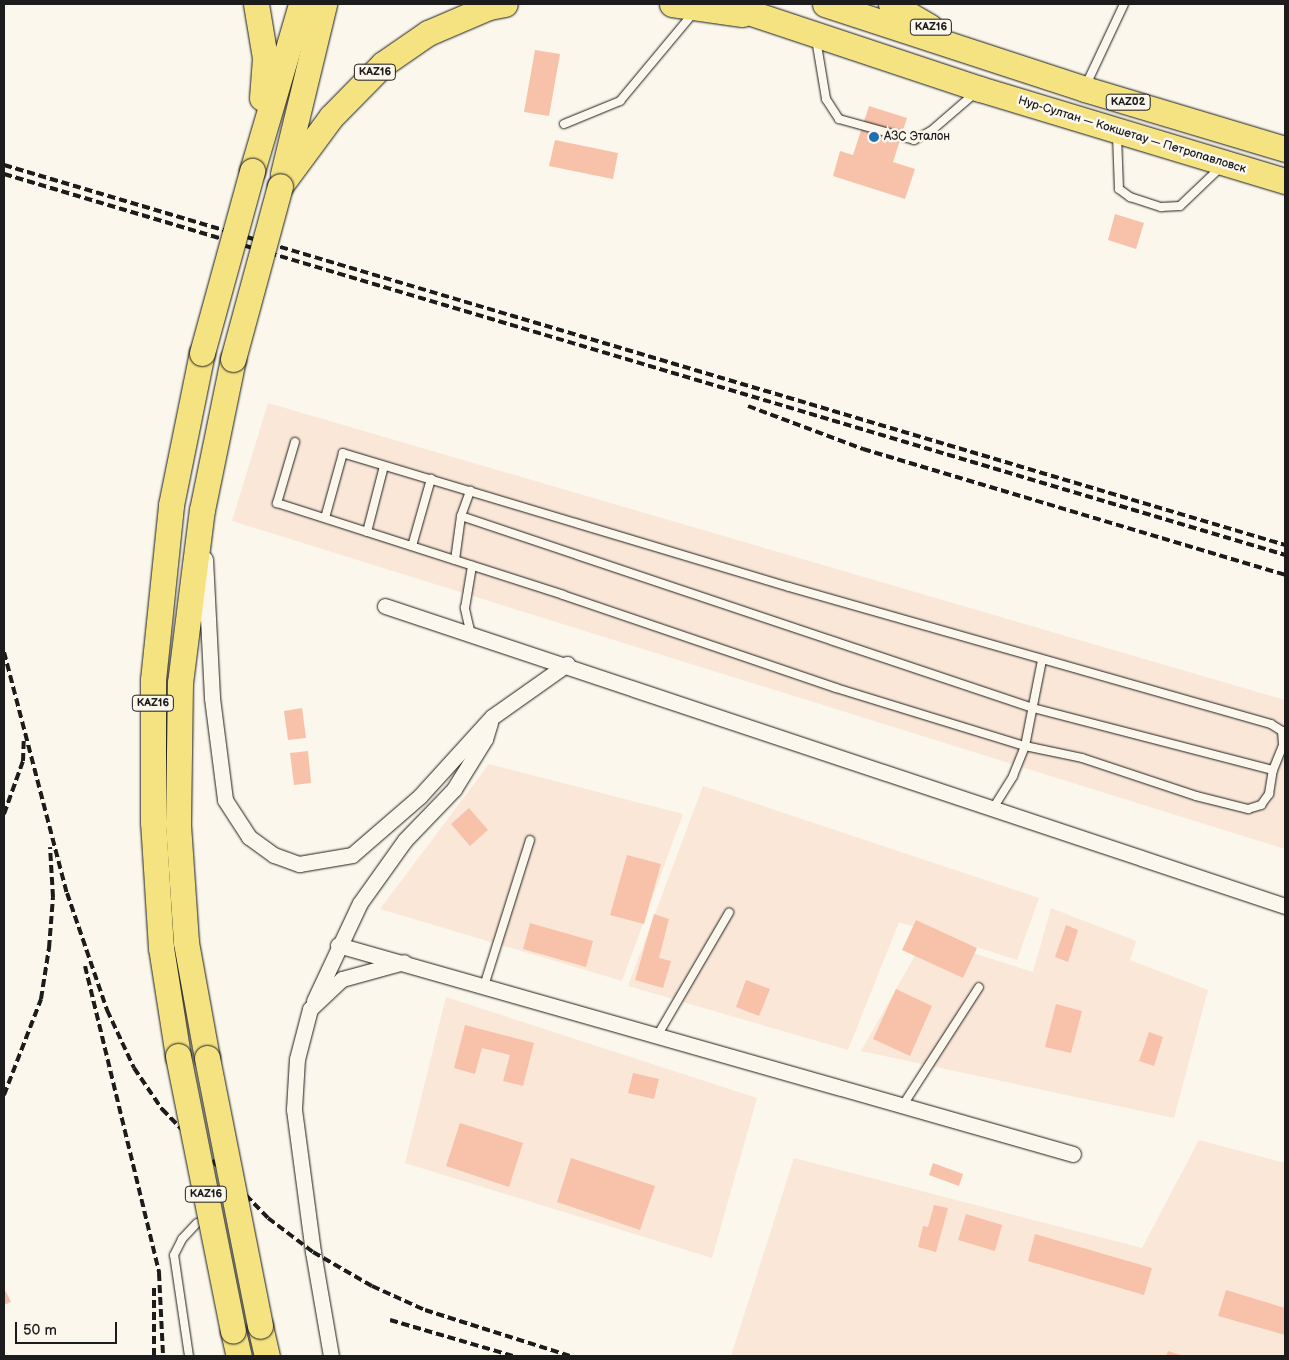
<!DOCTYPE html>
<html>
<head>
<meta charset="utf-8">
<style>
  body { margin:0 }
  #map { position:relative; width:1289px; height:1360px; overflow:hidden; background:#fbf7ec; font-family:"Balsamiq Sans",sans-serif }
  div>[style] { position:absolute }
  .built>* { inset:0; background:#fae7d8 }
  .building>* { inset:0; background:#f7c2a9 }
  .roads { filter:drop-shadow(0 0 1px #1c1c1c) drop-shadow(0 0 1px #1c1c1c) }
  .service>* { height:8px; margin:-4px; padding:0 4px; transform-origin:4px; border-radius:4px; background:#fbf7ec }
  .minor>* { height:15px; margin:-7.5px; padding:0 7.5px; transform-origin:7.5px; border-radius:7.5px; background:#fbf7ec }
  .trunk>* { height:25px; margin:-12.5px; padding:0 12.5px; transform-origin:12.5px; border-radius:12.5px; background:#f5e382 }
  .rail>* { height:4px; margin-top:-2px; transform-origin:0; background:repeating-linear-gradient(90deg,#1c1c1c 0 8px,transparent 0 12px) }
  .bridges { filter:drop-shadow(0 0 1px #1c1c1c) drop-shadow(0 0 1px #1c1c1c) }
  .trunk-bridge>* { height:25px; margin:-12.5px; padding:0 12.5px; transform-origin:12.5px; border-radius:12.5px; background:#f5e382 }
  .dots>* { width:14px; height:14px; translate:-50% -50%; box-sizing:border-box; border:2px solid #fbf7ec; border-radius:50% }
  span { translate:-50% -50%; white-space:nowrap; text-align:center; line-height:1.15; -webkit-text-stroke:5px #fbf7ec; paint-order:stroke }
  .shield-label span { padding:1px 4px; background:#fbf7ec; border:1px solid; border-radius:4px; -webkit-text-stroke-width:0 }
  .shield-label { font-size:11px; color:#1c1c1c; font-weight:700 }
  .street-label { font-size:12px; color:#1c1c1c }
  .poi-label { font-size:12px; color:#1c1c1c }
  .left { translate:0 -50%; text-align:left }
  .frame { position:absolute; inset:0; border:5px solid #1c1c1c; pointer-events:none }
  .scale { position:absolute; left:15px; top:1322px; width:102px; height:22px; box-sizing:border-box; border:2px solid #1c1c1c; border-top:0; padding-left:6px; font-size:15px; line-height:18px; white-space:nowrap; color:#1c1c1c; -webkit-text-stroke:4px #fbf7ec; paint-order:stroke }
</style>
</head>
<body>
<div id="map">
  <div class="built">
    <i style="clip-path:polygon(268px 403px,1285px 700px,1285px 849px,232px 521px)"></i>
    <i style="clip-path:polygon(489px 764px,683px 814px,622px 981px,380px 909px)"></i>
    <i style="clip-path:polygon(703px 786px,1039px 898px,1017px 960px,899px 922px,848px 1050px,628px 986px)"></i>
    <i style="clip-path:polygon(1051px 908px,1136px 941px,1130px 960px,1208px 990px,1174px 1118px,861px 1051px,925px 938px,1033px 972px)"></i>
    <i style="clip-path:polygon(446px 997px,757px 1098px,712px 1258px,405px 1163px)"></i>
    <i style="clip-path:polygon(1199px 1140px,1285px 1163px,1285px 1356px,731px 1356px,794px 1158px,1142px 1248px)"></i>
  </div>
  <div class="building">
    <i style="clip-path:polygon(535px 50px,560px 54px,549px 116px,524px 112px)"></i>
    <i style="clip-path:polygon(869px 106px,907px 118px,893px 162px,915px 169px,905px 199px,833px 176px,840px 151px,853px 155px)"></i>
    <i style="clip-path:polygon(555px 140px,618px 153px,613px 179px,549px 166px)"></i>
    <i style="clip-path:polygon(1115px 214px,1144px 223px,1136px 249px,1108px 240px)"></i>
    <i style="clip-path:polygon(302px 708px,306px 738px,288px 740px,284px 711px)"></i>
    <i style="clip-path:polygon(308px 751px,311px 783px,294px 785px,290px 753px)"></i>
    <i style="clip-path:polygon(469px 808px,488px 830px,470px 846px,451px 824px)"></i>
    <i style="clip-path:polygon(627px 855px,661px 864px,644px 924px,610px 915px)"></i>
    <i style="clip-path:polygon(654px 914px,669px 919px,659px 958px,671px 961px,663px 988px,635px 980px)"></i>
    <i style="clip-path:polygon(916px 920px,977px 948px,963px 978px,902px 950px)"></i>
    <i style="clip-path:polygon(530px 923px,593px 941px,586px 967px,523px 949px)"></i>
    <i style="clip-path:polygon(1066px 925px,1078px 930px,1068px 962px,1055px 957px)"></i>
    <i style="clip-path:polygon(746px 980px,770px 989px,759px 1016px,736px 1007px)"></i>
    <i style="clip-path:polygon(896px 989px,932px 1006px,910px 1056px,873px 1039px)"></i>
    <i style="clip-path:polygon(1056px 1004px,1082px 1011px,1071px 1053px,1045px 1047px)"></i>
    <i style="clip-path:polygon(465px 1025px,534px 1043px,523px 1086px,503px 1081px,510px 1055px,482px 1048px,475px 1074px,454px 1068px)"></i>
    <i style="clip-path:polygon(1149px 1032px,1163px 1037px,1154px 1066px,1139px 1061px)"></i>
    <i style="clip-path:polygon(633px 1073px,659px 1079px,654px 1099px,628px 1093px)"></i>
    <i style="clip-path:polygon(460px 1123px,523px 1143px,509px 1187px,446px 1166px)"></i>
    <i style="clip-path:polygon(571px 1158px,655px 1186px,640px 1230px,557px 1202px)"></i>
    <i style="clip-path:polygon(933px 1163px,963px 1174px,959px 1186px,929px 1175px)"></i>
    <i style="clip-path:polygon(934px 1205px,948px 1208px,936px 1252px,918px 1247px,923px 1226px,928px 1227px)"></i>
    <i style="clip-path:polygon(966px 1214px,1002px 1225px,995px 1251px,958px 1240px)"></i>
    <i style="clip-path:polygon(1035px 1234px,1152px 1268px,1144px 1295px,1028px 1261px)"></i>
    <i style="clip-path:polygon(4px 1288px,11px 1302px,4px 1305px)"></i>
    <i style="clip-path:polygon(1226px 1290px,1285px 1308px,1285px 1335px,1218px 1316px)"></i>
    <i style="clip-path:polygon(1168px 1351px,1184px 1356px,1166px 1356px)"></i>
  </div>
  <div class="roads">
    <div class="service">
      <i style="left:816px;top:39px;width:61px;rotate:80.5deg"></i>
      <i style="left:826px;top:99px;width:24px;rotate:57deg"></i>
      <i style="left:839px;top:119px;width:78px;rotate:15.6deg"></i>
      <i style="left:914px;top:140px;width:19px;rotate:-28deg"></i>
      <i style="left:931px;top:131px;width:58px;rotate:-40.8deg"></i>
      <i style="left:1085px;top:87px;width:92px;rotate:-64.8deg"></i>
      <i style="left:564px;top:124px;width:61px;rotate:-22.3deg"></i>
      <i style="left:620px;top:101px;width:117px;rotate:-50.2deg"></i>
      <i style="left:1117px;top:135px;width:54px;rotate:87.9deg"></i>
      <i style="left:1119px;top:189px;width:14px;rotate:36deg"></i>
      <i style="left:1130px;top:197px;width:33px;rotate:18deg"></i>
      <i style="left:1161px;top:207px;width:19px;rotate:-3deg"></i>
      <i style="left:1180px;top:206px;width:57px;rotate:-43.6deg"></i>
      <i style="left:295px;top:442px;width:64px;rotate:106.4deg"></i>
      <i style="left:277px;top:503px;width:300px;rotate:17.8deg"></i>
      <i style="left:563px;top:595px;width:288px;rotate:18.8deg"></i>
      <i style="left:836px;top:688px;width:198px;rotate:17.1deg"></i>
      <i style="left:1025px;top:746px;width:58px;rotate:11.9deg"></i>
      <i style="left:1082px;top:758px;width:120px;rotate:18.4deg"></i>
      <i style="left:1196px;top:796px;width:54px;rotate:14deg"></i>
      <i style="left:1248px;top:809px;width:14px;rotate:-17deg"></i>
      <i style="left:1261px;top:805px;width:14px;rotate:-54deg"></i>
      <i style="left:1269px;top:794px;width:24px;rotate:-81deg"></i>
      <i style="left:1273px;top:770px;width:27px;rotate:-68deg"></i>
      <i style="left:1283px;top:745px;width:14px;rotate:-94deg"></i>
      <i style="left:1282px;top:731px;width:13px;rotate:-148deg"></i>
      <i style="left:1271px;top:724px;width:501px;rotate:-164.13deg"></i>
      <i style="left:789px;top:587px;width:466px;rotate:-163.3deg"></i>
      <i style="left:343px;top:453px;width:67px;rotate:105.5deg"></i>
      <i style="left:461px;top:516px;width:603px;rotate:18.56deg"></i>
      <i style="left:1033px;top:708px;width:248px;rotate:14.5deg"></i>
      <i style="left:367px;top:532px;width:68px;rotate:-75.6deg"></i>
      <i style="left:412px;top:546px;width:70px;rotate:-74.2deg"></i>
      <i style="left:455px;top:560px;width:44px;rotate:-82.2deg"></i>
      <i style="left:461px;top:516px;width:27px;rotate:-70deg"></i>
      <i style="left:471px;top:635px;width:28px;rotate:-103deg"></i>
      <i style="left:465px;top:608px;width:43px;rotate:-80.5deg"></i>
      <i style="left:992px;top:810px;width:40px;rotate:-58deg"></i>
      <i style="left:1013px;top:776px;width:32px;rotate:-68deg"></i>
      <i style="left:1025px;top:746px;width:88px;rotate:-78.8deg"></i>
      <i style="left:484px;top:986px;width:153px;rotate:-72.5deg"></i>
      <i style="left:657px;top:1036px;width:143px;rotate:-59.7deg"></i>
      <i style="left:903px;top:1105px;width:140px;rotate:-57.2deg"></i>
      <i style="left:189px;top:1356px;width:102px;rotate:-98.4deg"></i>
      <i style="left:174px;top:1255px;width:18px;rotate:-63deg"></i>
      <i style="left:182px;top:1239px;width:22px;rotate:-47deg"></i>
    </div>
    <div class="minor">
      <i style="left:205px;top:559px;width:139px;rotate:87.1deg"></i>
      <i style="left:212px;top:698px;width:103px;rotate:82.7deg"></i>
      <i style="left:225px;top:800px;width:44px;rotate:57deg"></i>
      <i style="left:249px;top:837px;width:31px;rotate:36deg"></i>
      <i style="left:274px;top:855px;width:27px;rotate:20deg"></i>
      <i style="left:299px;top:864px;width:54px;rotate:-9.6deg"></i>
      <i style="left:352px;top:855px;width:90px;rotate:-40.9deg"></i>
      <i style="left:420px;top:796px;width:107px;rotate:-47.7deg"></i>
      <i style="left:492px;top:717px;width:92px;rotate:-35.2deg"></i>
      <i style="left:385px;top:606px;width:949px;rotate:18.43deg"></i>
      <i style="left:338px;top:945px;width:764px;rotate:15.87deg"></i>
      <i style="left:314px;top:1001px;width:108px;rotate:-64.9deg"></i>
      <i style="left:360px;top:903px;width:77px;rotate:-54.5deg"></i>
      <i style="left:405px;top:840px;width:71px;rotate:-46.1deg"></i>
      <i style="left:454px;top:789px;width:59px;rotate:-58.2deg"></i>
      <i style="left:485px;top:739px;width:17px;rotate:-73deg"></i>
      <i style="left:331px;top:1356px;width:106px;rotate:-99.8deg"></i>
      <i style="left:313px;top:1252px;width:144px;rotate:-97.6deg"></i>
      <i style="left:294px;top:1109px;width:50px;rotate:-86.6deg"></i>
      <i style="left:297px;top:1059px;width:52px;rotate:-75.4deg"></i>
      <i style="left:310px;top:1009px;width:44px;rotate:-43.2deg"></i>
      <i style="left:342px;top:979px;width:64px;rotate:-15.3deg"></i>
    </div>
    <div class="trunk">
      <i style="left:256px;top:4px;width:55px;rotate:80.5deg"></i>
      <i style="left:265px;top:58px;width:40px;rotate:94.3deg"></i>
      <i style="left:672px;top:4px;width:71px;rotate:8.1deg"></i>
      <i style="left:724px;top:4px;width:270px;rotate:18.4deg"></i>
      <i style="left:980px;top:89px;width:319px;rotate:16.8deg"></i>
      <i style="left:825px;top:4px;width:274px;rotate:18.1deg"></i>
      <i style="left:1085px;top:89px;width:209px;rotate:16.7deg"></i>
      <i style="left:891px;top:4px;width:45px;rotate:30.5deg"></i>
      <i style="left:252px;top:171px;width:174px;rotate:-73.6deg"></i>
      <i style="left:283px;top:174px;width:175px;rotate:-76.4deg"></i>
      <i style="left:280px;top:186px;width:86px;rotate:-53.5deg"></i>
      <i style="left:331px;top:117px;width:74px;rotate:-45.5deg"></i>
      <i style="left:383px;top:64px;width:55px;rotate:-34.6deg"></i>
      <i style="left:428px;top:33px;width:66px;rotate:-23.1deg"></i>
      <i style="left:489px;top:7px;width:16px;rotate:-11deg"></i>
      <i style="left:178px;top:1056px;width:109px;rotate:-98.9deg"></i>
      <i style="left:161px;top:948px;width:126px;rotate:-93.6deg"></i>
      <i style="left:153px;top:822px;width:142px;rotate:-90deg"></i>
      <i style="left:153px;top:680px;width:176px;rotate:-84.1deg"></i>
      <i style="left:171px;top:505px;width:155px;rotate:-78.5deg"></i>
      <i style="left:207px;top:1058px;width:118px;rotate:-100.3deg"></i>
      <i style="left:186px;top:942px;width:118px;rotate:-93.9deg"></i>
      <i style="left:178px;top:824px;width:141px;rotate:-89.2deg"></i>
      <i style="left:180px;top:683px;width:174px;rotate:-82.8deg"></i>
      <i style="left:202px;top:510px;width:154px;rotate:-78.4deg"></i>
      <i style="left:260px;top:1326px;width:31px;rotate:77deg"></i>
      <i style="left:233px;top:1331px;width:26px;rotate:77deg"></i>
    </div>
  </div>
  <div class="rail">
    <i style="left:4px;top:165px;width:1336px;rotate:16.52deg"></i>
    <i style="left:4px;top:174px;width:1336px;rotate:16.56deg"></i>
    <i style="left:748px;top:406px;width:123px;rotate:20.5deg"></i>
    <i style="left:863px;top:449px;width:440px;rotate:16.6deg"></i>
    <i style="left:4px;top:652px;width:249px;rotate:75.4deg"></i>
    <i style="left:67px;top:893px;width:124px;rotate:71.1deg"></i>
    <i style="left:107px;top:1010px;width:64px;rotate:65deg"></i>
    <i style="left:134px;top:1068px;width:50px;rotate:55.7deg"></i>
    <i style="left:162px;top:1109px;width:152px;rotate:45.8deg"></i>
    <i style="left:268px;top:1218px;width:56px;rotate:37.1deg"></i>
    <i style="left:313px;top:1252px;width:68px;rotate:30deg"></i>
    <i style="left:372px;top:1286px;width:58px;rotate:24.4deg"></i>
    <i style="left:425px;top:1310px;width:152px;rotate:17.6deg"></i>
    <i style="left:4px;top:814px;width:56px;rotate:-70.3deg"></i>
    <i style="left:23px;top:761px;width:23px;rotate:-88deg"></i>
    <i style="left:85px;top:966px;width:316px;rotate:76.4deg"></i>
    <i style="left:159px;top:1273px;width:83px;rotate:87.2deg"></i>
    <i style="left:4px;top:1095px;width:103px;rotate:-68.9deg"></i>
    <i style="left:41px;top:999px;width:52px;rotate:-81.1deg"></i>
    <i style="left:49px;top:948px;width:51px;rotate:-85.5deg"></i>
    <i style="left:53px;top:897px;width:50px;rotate:-93.4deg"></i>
    <i style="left:390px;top:1320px;width:128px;rotate:16.3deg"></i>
    <i style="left:154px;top:1356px;width:68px;rotate:-90deg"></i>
  </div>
  <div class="bridges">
    <div class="trunk-bridge">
      <i style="left:202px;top:353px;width:189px;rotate:-74.6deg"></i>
      <i style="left:233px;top:359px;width:179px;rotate:-74.8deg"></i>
      <i style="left:178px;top:1056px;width:280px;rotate:78.7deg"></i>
      <i style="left:207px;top:1058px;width:273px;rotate:78.8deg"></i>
    </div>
  </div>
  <div class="dots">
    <i style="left:874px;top:137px;background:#1f6fb2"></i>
  </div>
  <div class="shield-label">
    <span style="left:931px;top:27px">KAZ16</span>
    <span style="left:375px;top:72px">KAZ16</span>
    <span style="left:1128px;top:102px">KАZ02</span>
    <span style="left:153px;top:703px">KAZ16</span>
    <span style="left:206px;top:1194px">KAZ16</span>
  </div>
  <div class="street-label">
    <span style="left:1132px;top:135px;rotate:17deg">Нур-Султан — Кокшетау — Петропавловск</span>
  </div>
  <div class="poi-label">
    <span class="left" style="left:884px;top:137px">АЗС Эталон</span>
  </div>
  <div class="frame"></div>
  <div class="scale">50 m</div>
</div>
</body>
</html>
